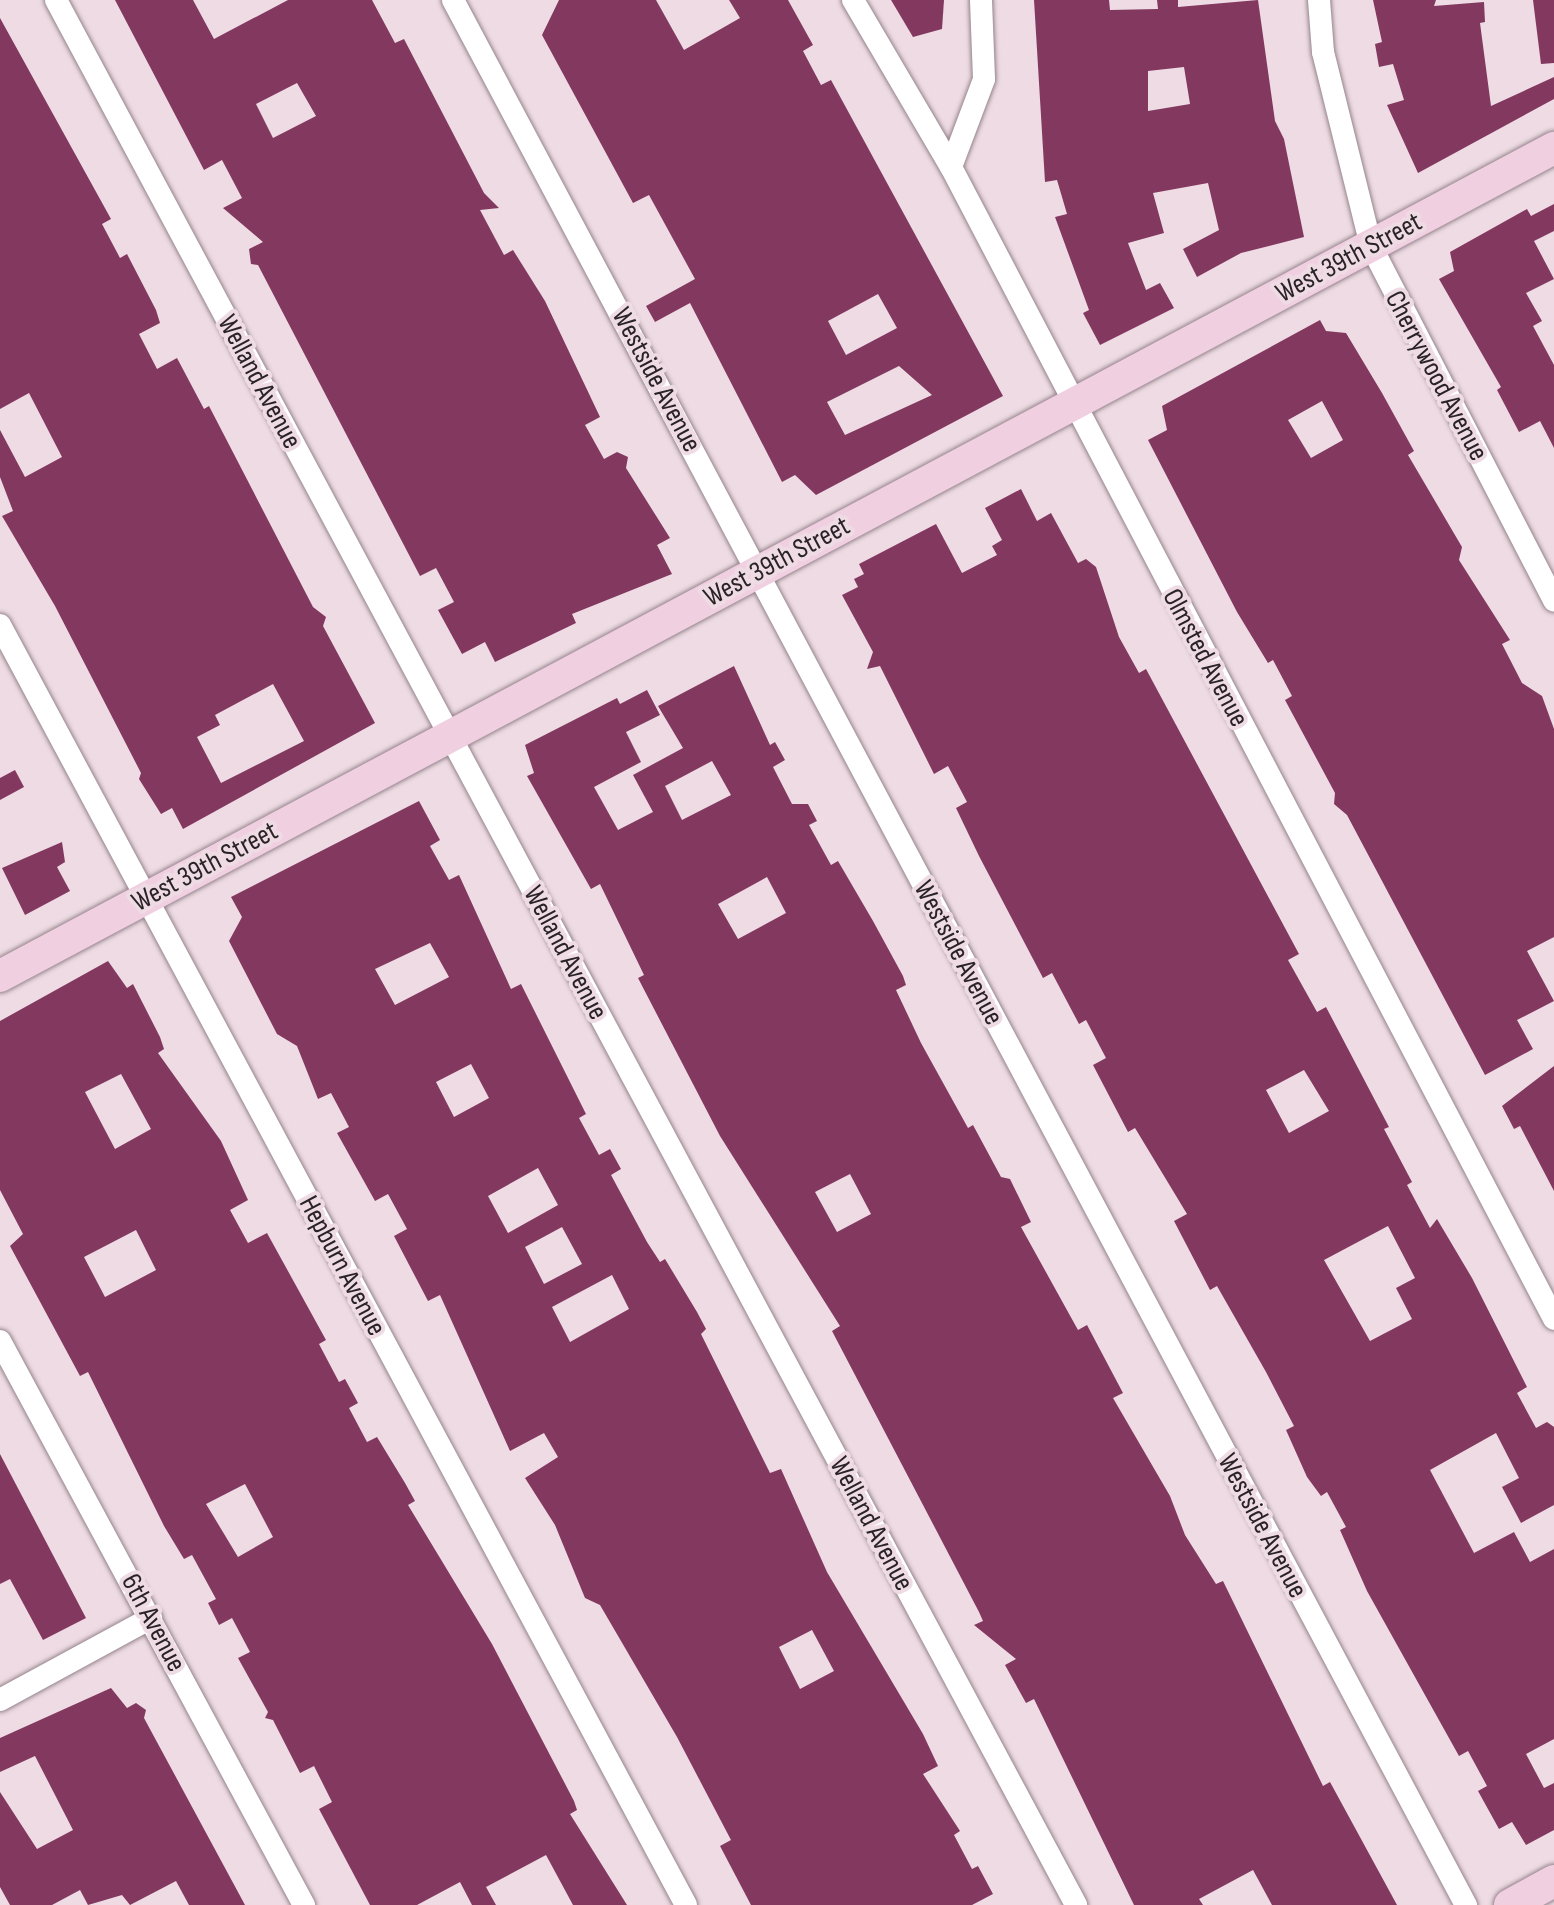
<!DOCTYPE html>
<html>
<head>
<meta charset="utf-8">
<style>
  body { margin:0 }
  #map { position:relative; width:1554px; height:1905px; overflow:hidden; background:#eedbe3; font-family:"Sofia Sans Condensed",sans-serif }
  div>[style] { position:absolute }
  .building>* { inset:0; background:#833860 }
  .roads { filter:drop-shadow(0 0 2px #95848c) drop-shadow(0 0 2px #95848c) }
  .street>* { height:22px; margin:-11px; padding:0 11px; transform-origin:11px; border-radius:11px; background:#fff }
  .secondary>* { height:32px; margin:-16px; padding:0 16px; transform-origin:16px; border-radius:16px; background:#f0cfe1 }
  span { translate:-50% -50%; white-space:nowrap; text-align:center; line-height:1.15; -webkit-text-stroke:8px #eedbe3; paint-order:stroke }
  .street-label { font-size:28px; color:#292326 }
</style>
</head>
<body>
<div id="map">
  <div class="building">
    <i style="clip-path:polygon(evenodd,115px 0,193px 0,214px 39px,288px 0,372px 0,395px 43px,404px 39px,484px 193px,499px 208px,480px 210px,504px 255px,513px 250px,545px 301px,600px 417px,585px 425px,604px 459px,617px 452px,628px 457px,626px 468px,670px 538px,657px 545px,672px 574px,572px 614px,576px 623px,495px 662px,485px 642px,462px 654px,438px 610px,454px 602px,436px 568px,420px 576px,258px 265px,251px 264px,249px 249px,263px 242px,223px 208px,242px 198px,222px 160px,204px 170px,115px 0,297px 83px,316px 116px,273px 138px,256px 104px,297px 83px)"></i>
    <i style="clip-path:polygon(evenodd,559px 0,656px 0,684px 50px,740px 18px,729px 0,788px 0,813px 45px,803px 51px,821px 85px,831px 80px,1003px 396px,816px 495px,795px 475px,782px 482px,690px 303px,655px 322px,646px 306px,695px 279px,649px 195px,633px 203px,542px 35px,559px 0,878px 294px,897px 328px,846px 355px,828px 321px,878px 294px,559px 0,899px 366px,932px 395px,845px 435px,827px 402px,899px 366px)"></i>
    <i style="clip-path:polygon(891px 0,944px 0,942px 29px,913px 37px)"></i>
    <i style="clip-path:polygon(evenodd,1034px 0,1109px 0,1110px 10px,1158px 9px,1157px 0,1178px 0,1178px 7px,1258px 0,1275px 121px,1284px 139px,1304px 237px,1241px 253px,1197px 277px,1183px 249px,1219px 230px,1208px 183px,1153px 193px,1164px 233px,1128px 243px,1146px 290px,1160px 283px,1174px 308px,1100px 345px,1083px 313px,1089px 310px,1055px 217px,1067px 214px,1057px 180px,1045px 182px,1034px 0,1184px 67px,1190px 104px,1148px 111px,1148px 71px,1184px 67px)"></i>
    <i style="clip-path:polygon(1373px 0,1436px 0,1434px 6px,1484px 2px,1485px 22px,1480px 23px,1491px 106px,1554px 77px,1554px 99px,1418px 173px,1387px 105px,1404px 100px,1393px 64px,1379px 67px,1375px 44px,1382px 42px)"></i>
    <i style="clip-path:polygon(1533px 0,1554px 0,1554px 63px,1541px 64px)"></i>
    <i style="clip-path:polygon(evenodd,0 18px,111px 219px,102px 224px,120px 258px,127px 254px,156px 310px,160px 323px,139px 334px,157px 369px,177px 358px,204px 409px,209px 406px,313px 607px,326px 617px,323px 626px,375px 723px,183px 829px,172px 808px,161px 814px,139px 779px,141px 773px,55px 606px,2px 516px,13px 511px,0 477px,0 430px,25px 477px,62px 457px,29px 393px,0 409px,0 18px,273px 684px,304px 741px,221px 783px,197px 737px,220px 725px,215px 715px,273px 684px)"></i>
    <i style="clip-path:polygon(1554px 204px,1554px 231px,1534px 241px,1554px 279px,1526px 293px,1542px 321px,1533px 326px,1554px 365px,1554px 448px,1540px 421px,1519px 432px,1497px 390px,1501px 387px,1439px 279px,1454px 271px,1450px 252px,1527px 209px,1531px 216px)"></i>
    <i style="clip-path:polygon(evenodd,1320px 320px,1326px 331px,1346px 333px,1382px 393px,1414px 451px,1408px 455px,1462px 547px,1459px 560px,1510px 640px,1502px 644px,1522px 683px,1542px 696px,1554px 729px,1554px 937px,1527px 951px,1554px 1001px,1517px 1020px,1533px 1049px,1485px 1075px,1347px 815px,1334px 804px,1335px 793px,1285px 700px,1292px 696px,1273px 660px,1268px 663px,1237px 612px,1148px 440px,1167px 430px,1162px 406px,1320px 320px,1322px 401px,1343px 440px,1311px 458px,1288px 420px,1322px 401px)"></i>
    <i style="clip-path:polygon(evenodd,1021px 489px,1037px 521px,1051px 513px,1078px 563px,1086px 559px,1096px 567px,1119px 637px,1139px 673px,1146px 669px,1299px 954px,1288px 960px,1317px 1012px,1326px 1007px,1389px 1127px,1384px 1129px,1412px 1182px,1407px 1185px,1430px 1228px,1437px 1219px,1472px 1278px,1527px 1387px,1517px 1393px,1536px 1428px,1547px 1422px,1554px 1427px,1554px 1505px,1521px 1523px,1502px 1487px,1519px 1478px,1496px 1433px,1430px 1470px,1474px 1553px,1514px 1532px,1530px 1562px,1554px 1549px,1554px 1739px,1526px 1754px,1544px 1788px,1554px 1783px,1554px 1830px,1526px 1845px,1512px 1822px,1499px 1829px,1478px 1791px,1487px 1786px,1468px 1751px,1459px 1756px,1367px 1591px,1340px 1530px,1346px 1527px,1327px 1492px,1321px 1496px,1307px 1477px,1286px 1430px,1294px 1426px,1266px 1372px,1217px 1286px,1210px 1290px,1174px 1221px,1187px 1214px,1135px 1128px,1128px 1132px,1093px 1065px,1106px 1058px,1086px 1020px,1079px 1024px,1052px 973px,1043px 978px,979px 856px,956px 808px,967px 802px,948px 766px,934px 774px,880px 666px,867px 669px,873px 652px,842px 595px,858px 587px,854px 579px,864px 574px,859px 564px,936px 524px,962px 573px,997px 555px,992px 546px,1002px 540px,985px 508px,1021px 489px,1304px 1070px,1329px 1111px,1289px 1133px,1266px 1090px,1304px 1070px,1021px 489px,1388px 1226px,1415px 1278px,1396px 1288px,1412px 1319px,1370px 1341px,1324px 1260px,1388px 1226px)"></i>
    <i style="clip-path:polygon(evenodd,734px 666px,770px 745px,775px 742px,785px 760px,773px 767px,792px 804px,808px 804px,817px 821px,809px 825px,831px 865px,838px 861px,873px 921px,903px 976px,906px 985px,896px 990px,921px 1043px,968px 1128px,973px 1125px,1001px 1177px,1010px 1179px,1031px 1222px,1021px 1227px,1078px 1330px,1087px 1325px,1123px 1393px,1113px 1398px,1170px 1496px,1185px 1535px,1216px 1584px,1223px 1581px,1323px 1786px,1330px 1782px,1397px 1905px,1272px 1905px,1253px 1870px,1199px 1899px,1203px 1905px,1134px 1905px,1034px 1699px,1026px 1703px,1005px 1665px,1016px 1659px,974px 1625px,983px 1621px,979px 1612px,832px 1331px,840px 1326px,720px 1136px,638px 978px,644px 975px,600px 884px,591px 889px,527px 776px,534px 773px,525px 745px,617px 698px,620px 704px,647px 690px,660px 715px,626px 732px,641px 762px,594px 787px,618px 830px,653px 812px,633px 775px,683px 748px,658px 706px,734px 666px,712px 761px,731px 795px,682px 820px,665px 786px,712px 761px,734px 666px,767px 877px,786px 913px,738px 939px,718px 904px,767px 877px,734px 666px,850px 1174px,871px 1214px,837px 1232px,815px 1192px,850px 1174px)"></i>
    <i style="clip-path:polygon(15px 770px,24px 787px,0 800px,0 778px)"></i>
    <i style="clip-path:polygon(evenodd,419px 801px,440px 840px,430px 846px,449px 880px,459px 875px,511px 989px,521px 984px,586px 1114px,579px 1118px,599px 1155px,610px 1149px,621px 1169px,611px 1175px,647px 1242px,660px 1262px,665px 1259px,697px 1312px,706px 1329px,701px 1334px,770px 1473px,781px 1469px,827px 1572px,923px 1734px,938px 1766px,923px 1774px,960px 1831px,954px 1835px,972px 1869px,978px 1866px,993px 1894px,972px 1905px,751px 1905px,720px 1846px,731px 1840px,677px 1737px,600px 1605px,585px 1598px,555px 1525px,525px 1478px,558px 1457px,544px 1433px,510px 1451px,440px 1295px,428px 1301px,394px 1236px,407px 1229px,388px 1194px,375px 1201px,337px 1133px,349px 1127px,331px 1093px,318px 1099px,297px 1046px,277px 1034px,229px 941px,242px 917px,231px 897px,419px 801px,430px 943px,449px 977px,395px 1005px,375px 969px,430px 943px,419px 801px,471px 1064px,489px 1098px,454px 1117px,436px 1082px,471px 1064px,419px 801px,538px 1168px,558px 1205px,508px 1233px,488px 1196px,538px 1168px,419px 801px,562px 1227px,582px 1264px,544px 1284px,525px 1247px,562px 1227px,419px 801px,612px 1275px,629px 1309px,570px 1342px,552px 1307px,612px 1275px,419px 801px,812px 1630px,834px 1671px,800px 1689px,779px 1647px,812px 1630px)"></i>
    <i style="clip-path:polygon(62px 842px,65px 862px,57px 867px,70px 891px,25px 915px,2px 868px)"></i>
    <i style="clip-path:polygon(evenodd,108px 961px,127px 988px,133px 984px,160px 1037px,164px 1049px,158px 1053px,221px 1141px,248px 1200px,230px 1210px,248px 1243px,267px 1233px,326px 1340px,319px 1344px,339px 1382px,345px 1379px,358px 1403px,349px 1408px,367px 1442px,377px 1437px,405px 1483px,415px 1501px,408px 1505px,492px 1644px,574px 1801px,577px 1810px,570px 1814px,627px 1905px,573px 1905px,546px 1855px,486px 1887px,496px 1905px,472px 1905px,460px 1882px,417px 1905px,370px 1905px,319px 1809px,332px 1802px,314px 1766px,300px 1773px,273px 1720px,265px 1718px,268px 1712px,238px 1658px,250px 1652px,232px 1618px,219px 1625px,208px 1603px,216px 1599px,192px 1555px,184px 1559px,164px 1526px,88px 1372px,80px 1376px,10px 1246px,23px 1234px,0 1190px,0 1021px,108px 961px,121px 1074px,151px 1129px,115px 1149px,85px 1092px,121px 1074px,108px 961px,136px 1230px,156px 1270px,105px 1297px,84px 1257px,136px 1230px,108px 961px,245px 1484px,273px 1537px,238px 1557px,206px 1504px,245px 1484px)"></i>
    <i style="clip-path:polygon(1554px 1066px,1554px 1191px,1520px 1126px,1514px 1129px,1502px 1106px)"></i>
    <i style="clip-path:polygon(0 1454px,86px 1618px,43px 1640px,10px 1579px,0 1584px)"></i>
    <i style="clip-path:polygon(111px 1688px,127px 1708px,136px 1703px,146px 1710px,144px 1718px,245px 1905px,189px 1905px,176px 1881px,130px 1905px,122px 1895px,88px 1905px,80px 1890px,52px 1905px,10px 1905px,0 1887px,0 1792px,37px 1849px,73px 1830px,35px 1756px,0 1772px,0 1738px)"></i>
  </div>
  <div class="roads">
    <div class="street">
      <i style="left:56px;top:0;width:2161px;rotate:61.83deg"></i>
      <i style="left:453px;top:0;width:2158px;rotate:62deg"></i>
      <i style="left:853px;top:0;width:194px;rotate:59.6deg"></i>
      <i style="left:951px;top:167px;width:1300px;rotate:62.37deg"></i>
      <i style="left:1319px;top:0;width:52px;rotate:85.6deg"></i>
      <i style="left:1323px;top:52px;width:200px;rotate:76.1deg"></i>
      <i style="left:1371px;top:246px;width:399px;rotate:62.7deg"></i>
      <i style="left:951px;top:167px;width:94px;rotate:-69.4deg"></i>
      <i style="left:984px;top:79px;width:79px;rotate:-92.2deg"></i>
      <i style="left:0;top:625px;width:1452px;rotate:61.81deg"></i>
      <i style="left:0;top:1341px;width:641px;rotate:61.68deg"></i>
      <i style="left:0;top:1700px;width:172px;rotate:-28.5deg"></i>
    </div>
    <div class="secondary">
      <i style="left:0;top:976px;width:1761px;rotate:-28.05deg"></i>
      <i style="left:1510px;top:1905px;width:50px;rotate:-28.6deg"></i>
    </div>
  </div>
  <div class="street-label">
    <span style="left:1349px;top:258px;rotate:-28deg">West 39th Street</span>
    <span style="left:1436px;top:376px;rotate:62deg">Cherrywood Avenue</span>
    <span style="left:656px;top:380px;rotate:62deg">Westside Avenue</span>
    <span style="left:259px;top:382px;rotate:62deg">Welland Avenue</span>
    <span style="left:777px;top:562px;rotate:-28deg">West 39th Street</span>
    <span style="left:1205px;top:658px;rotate:62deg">Olmsted Avenue</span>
    <span style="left:205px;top:867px;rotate:-28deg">West 39th Street</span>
    <span style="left:565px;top:953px;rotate:62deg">Welland Avenue</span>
    <span style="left:958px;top:953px;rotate:62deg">Westside Avenue</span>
    <span style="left:342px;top:1266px;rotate:62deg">Hepburn Avenue</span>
    <span style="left:871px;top:1524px;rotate:62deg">Welland Avenue</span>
    <span style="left:1262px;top:1526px;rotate:62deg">Westside Avenue</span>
    <span style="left:153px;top:1623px;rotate:62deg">6th Avenue</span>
  </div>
</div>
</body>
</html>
